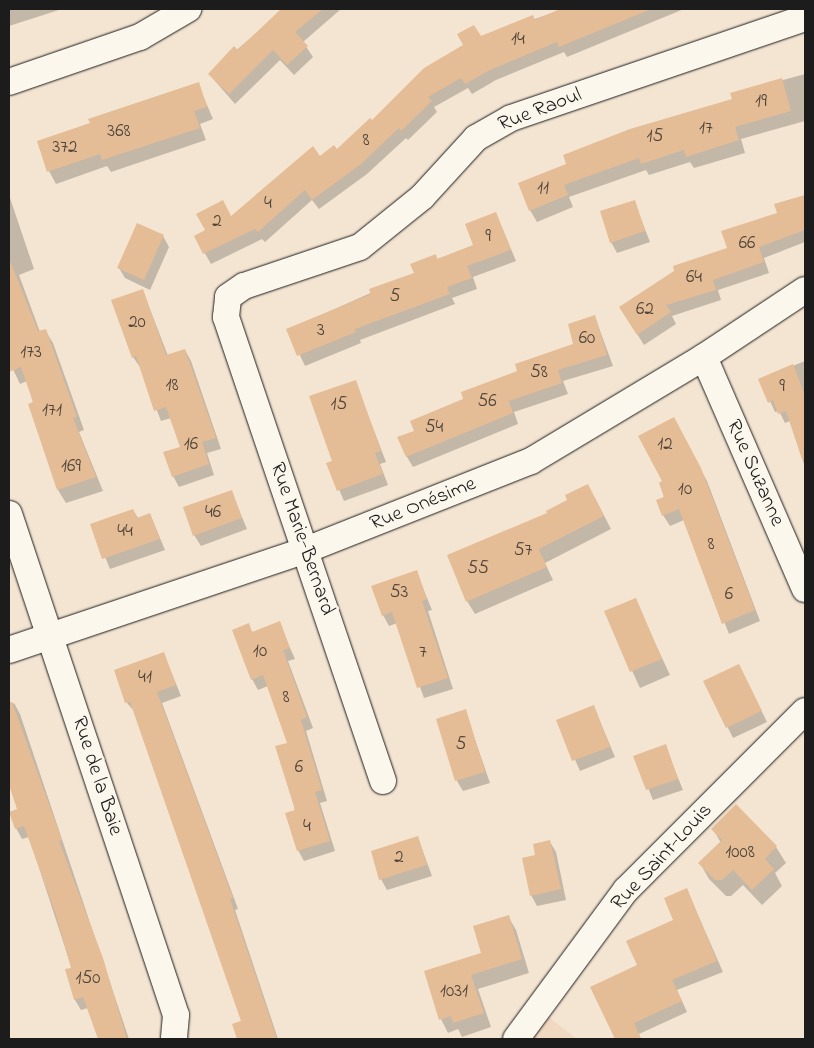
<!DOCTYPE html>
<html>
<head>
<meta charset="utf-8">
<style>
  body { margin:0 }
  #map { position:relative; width:814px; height:1048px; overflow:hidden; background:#f4e5d2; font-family:"Indie Flower",sans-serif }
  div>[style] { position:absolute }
  .built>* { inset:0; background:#efd9c0 }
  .shadow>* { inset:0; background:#0003 }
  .building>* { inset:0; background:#e4bc95 }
  .roads { filter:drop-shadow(0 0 1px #1c1c1c) drop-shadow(0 0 1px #1c1c1c) }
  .minor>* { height:26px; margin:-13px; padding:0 13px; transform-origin:13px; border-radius:13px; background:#fbf7ec }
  span { translate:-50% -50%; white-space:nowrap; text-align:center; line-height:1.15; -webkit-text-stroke:4.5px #fbf7ec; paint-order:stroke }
  .number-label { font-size:19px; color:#4e443a }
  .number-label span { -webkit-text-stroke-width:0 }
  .street-label { font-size:21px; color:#1c1c1c }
  .frame { position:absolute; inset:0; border:10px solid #1c1c1c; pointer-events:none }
</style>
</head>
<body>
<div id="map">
  <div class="built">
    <i style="clip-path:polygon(536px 1007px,577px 1039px,515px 1039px)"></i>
  </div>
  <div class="shadow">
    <i style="clip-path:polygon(9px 9px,62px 9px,9px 26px)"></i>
    <i style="clip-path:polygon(284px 9px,341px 9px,303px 42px,313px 57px,294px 75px,280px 60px,235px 104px,209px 74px)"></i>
    <i style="clip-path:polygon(563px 9px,684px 9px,567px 57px,564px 52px,496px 80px,472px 94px,468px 88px,434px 107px,437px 112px,408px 140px,406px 138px,367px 174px,319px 209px,312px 200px,265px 242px,262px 239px,211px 264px,195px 236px,231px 218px,320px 158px,337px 151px,481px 38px)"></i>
    <i style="clip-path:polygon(805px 74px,805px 121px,741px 139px,745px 153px,694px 168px,690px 162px,649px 175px,646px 170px,569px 197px,573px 207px,537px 222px,530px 210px,519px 184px,733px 100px,732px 94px)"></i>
    <i style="clip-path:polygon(198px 84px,213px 119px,200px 124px,206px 140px,111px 172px,107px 166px,56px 184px,49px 171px)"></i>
    <i style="clip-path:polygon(9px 195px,34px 269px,19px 275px,40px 332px,45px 330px,53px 343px,84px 430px,79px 432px,103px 491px,66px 503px,58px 490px,27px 381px,20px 384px,9px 361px)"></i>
    <i style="clip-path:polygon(805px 196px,805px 242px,764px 258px,769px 273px,718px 290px,721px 300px,672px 316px,676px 324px,644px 345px,627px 318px,778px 214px,776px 205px)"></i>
    <i style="clip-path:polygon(634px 201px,650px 242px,617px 253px,611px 242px)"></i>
    <i style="clip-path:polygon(496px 213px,516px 261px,473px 277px,477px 289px,452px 298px,455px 304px,360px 340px,361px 343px,305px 366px,288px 330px,415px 273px,435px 255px,438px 260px,475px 245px)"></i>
    <i style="clip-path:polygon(163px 236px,169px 247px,150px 290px,125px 278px,119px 268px)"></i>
    <i style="clip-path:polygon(143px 291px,168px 356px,185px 350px,191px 361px,221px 449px,207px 453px,214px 475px,179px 487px,173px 476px,181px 447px,171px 418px,161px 421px,140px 367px,133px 357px)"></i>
    <i style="clip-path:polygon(595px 317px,613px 366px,563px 381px,568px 394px,514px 412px,518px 424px,413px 467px,407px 457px,415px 431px,465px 400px,575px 344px)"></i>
    <i style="clip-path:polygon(805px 361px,805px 467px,790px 421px,785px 423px,779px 411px,775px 412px,760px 379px)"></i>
    <i style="clip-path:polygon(355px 381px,386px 462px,380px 464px,388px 485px,344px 501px,328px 464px,334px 461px)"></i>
    <i style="clip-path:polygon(679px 430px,707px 481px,760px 621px,729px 634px,684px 520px,670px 526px,663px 515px,664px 482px)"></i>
    <i style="clip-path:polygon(231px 491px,247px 529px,201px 546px,194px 535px)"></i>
    <i style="clip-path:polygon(595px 498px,611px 529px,545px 563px,553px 580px,475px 614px,467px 601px)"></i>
    <i style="clip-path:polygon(133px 510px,138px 518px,150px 514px,165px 550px,110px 569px,92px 525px)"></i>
    <i style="clip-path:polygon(416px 571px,432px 610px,428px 611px,453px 689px,424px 698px,397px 623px,389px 626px,383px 615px)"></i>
    <i style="clip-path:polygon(635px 600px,670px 675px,640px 688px,605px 612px)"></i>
    <i style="clip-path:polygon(279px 623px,295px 659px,288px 661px,313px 728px,306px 731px,327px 801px,320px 803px,335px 851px,304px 861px,298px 850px,289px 743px,268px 686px,258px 690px,252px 679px,248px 625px,253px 633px)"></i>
    <i style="clip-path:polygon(164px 654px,181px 696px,162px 703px,238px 909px,235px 910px,278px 1039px,239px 1039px,234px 1025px,243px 1022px,135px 712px,127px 703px)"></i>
    <i style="clip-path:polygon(739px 665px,767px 722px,733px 738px,705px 681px)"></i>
    <i style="clip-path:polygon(14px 703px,20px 714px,129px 1039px,99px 1039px,88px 1008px,81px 1010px,75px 1000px,66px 970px,72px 969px,29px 837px,22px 839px,16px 828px,19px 810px,9px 783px,9px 705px)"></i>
    <i style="clip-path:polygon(594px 707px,615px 757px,580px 771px,558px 721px)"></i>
    <i style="clip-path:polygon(465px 711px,490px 783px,463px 791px,457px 781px)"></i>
    <i style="clip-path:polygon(665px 746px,683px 790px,653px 800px,635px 756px)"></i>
    <i style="clip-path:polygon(736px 806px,776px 847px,786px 863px,775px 873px,782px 886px,762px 905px,743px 885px,731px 896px,726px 896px,709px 879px,700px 863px,721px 843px,713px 829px)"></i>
    <i style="clip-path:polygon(418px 838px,432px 876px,387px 890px,381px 879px)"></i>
    <i style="clip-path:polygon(550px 842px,556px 852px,566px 900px,537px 906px,531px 895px,537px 856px)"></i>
    <i style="clip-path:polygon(687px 890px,723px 972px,677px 990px,687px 1012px,639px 1034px,641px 1039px,616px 1039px,592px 988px,639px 965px,675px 921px)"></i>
    <i style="clip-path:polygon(508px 916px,516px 930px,529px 973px,478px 989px,491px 1027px,462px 1037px,458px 1029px,448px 1033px,441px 1019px)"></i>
  </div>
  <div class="building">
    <i style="clip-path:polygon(281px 9px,323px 9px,295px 32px,308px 46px,287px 65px,273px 50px,229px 94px,208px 74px,234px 46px,238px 50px)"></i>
    <i style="clip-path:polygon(560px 9px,649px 10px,559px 47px,557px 42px,490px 70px,465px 84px,461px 78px,428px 97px,432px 101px,401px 131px,399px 128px,361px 164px,312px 200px,305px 190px,258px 232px,255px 229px,203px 254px,194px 236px,205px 230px,196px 214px,223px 200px,231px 216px,313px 146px,320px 156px,334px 145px,337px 149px,370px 118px,372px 120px,424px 68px,463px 45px,457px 34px,474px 25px,481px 36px,533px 15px,535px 20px)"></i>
    <i style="clip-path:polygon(782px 78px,791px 111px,735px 127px,739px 140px,686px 157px,684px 150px,641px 164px,639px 158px,564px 185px,568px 195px,529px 211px,518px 183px,566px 164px,563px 155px,630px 129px,732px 99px,730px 93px)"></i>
    <i style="clip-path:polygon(199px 82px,207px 107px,194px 111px,200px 128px,102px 160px,100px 154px,47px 172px,37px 141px,90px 123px,88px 119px)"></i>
    <i style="clip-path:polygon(805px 195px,805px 230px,759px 247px,764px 262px,713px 280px,716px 290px,666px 305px,671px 312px,637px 335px,619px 307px,674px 271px,673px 266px,727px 248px,721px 231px,777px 213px,774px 204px)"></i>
    <i style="clip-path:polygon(635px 200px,645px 231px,610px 243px,600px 211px)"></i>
    <i style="clip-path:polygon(496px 212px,511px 250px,467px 266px,472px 278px,447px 287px,450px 294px,355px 329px,356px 332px,297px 356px,286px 329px,371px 294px,369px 289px,414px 273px,410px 264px,436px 254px,437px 259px,473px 245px,465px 224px)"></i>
    <i style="clip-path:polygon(137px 223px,164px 235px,144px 280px,117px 268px)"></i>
    <i style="clip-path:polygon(9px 258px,38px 331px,46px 329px,77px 417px,73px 418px,96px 477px,57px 490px,28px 404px,33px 402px,21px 367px,9px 372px)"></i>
    <i style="clip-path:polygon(143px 289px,166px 355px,185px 349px,216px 438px,202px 442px,209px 464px,172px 477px,163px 452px,180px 447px,166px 407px,154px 411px,136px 356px,132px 358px,111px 300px)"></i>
    <i style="clip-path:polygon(595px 315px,607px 355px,558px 370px,562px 383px,509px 401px,513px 413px,406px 457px,397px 437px,414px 431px,410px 421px,463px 399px,461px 392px,517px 371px,515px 364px,573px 344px,568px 324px)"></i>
    <i style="clip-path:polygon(793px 364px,805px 395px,805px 459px,802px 459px,786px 411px,778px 414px,773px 400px,768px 403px,758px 379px)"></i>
    <i style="clip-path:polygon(356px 380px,381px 451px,375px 453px,383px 474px,337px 491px,326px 463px,332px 461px,309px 396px)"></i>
    <i style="clip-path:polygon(674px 417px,701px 468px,755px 610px,722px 624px,679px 509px,662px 516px,656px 500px,664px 497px,659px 483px,662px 481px,638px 436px)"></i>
    <i style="clip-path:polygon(588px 484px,604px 516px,539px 549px,547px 567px,466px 602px,447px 555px,547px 513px,546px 511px,567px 500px,565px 495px)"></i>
    <i style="clip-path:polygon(232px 490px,242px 518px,193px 536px,183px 507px)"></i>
    <i style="clip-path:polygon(133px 509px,137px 518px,150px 513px,160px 539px,102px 559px,90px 524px)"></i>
    <i style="clip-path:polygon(417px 570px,427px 599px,422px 601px,448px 678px,417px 688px,392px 612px,382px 616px,371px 586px)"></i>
    <i style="clip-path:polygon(636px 598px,662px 659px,630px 672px,604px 611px)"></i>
    <i style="clip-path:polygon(280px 621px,290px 648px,283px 650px,307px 717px,301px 720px,322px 790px,315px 792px,330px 841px,297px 851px,285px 813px,295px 810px,275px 746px,287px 743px,263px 675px,251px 680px,232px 630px,249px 623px,252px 632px)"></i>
    <i style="clip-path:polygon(164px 652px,176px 685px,157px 692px,233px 898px,230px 899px,277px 1039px,237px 1039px,232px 1024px,241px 1021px,130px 702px,125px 703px,114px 670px)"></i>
    <i style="clip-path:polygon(739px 664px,762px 711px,726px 728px,703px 681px)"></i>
    <i style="clip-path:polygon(9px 702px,12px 702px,62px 840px,59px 841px,103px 958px,127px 1039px,98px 1039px,83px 997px,74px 1000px,65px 969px,71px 968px,56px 915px,24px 826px,15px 829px,9px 812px,17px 809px,9px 785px)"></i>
    <i style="clip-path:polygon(594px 705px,610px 747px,572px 761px,556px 720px)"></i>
    <i style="clip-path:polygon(466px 709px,485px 772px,455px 781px,436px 719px)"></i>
    <i style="clip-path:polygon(666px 744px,678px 779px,646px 790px,633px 756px)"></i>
    <i style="clip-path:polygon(736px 804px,777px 846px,765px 859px,774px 869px,752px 890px,733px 870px,722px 880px,715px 880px,698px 863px,722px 840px,711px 829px)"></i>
    <i style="clip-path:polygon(418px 836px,427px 865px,379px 880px,371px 851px)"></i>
    <i style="clip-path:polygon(550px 840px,561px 889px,530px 896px,522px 858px,535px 855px,533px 844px)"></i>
    <i style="clip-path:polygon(687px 888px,717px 961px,672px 980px,682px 1001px,634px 1023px,641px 1039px,615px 1039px,590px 987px,637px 965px,626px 941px,673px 920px,664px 898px)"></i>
    <i style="clip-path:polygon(509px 915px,522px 959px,471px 975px,484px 1013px,453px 1023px,451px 1016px,439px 1020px,424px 971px,481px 953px,473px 926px)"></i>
  </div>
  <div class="roads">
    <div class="minor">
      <i style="left:9px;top:82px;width:139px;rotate:-19deg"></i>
      <i style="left:140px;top:37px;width:56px;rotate:-30.3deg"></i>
      <i style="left:704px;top:357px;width:253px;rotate:66.5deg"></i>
      <i style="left:9px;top:514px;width:528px;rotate:71.57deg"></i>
      <i style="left:176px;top:1015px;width:24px;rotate:95deg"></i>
      <i style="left:9px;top:650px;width:313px;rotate:-18.6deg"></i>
      <i style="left:306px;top:550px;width:242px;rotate:-21.6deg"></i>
      <i style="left:531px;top:461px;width:202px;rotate:-31deg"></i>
      <i style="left:704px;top:357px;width:121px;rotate:-33.6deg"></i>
      <i style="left:383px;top:781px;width:490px;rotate:-108.7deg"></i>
      <i style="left:226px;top:317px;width:20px;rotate:-84deg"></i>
      <i style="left:228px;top:297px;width:19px;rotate:-35deg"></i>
      <i style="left:244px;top:286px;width:122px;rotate:-18.6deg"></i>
      <i style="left:360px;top:247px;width:80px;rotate:-38.9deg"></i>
      <i style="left:422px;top:197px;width:80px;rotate:-47.5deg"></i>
      <i style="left:476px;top:138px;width:40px;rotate:-29.7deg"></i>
      <i style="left:511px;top:118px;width:311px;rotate:-18.8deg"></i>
      <i style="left:516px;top:1039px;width:185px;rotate:-53.6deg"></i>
      <i style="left:626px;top:890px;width:253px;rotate:-45deg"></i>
    </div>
  </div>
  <div class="number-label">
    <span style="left:518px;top:40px">14</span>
    <span style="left:761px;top:102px">19</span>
    <span style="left:706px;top:129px">17</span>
    <span style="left:119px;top:132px">368</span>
    <span style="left:655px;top:137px">15</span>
    <span style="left:366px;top:141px">8</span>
    <span style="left:65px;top:148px">372</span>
    <span style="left:543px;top:189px">11</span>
    <span style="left:268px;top:204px">4</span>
    <span style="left:217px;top:222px">2</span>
    <span style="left:488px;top:237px">9</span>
    <span style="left:747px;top:244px">66</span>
    <span style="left:694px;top:278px">64</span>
    <span style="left:395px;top:297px">5</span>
    <span style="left:645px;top:310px">62</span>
    <span style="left:137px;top:323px">20</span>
    <span style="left:321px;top:331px">3</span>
    <span style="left:587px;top:339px">60</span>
    <span style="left:31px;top:353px">173</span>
    <span style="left:539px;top:373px">58</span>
    <span style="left:172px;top:386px">18</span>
    <span style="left:782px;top:387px">9</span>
    <span style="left:487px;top:402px">56</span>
    <span style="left:339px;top:405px">15</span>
    <span style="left:52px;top:411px">171</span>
    <span style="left:434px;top:428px">54</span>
    <span style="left:191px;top:445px">16</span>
    <span style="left:665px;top:445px">12</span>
    <span style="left:71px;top:467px">169</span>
    <span style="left:685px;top:490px">10</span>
    <span style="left:213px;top:513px">46</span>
    <span style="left:125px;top:532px">44</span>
    <span style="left:711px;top:545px">8</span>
    <span style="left:523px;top:551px">57</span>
    <span style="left:478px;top:569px">55</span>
    <span style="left:399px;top:593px">53</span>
    <span style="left:729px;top:595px">6</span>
    <span style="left:260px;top:652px">10</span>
    <span style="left:423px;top:653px">7</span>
    <span style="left:145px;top:678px">41</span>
    <span style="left:286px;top:698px">8</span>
    <span style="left:461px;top:745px">5</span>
    <span style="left:299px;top:768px">6</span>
    <span style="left:307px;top:827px">4</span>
    <span style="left:740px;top:853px">1008</span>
    <span style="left:399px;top:858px">2</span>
    <span style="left:88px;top:979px">150</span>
    <span style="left:454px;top:992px">1031</span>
  </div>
  <div class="street-label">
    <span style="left:540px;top:110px;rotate:-21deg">Rue Raoul</span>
    <span style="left:755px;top:473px;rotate:66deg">Rue Suzanne</span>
    <span style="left:423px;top:504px;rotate:-22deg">Rue Onésime</span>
    <span style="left:302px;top:539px;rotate:71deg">Rue Marie-Bernard</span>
    <span style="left:97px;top:776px;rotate:72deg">Rue de la Baie</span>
    <span style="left:662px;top:857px;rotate:-47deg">Rue Saint-Louis</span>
  </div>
  <div class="frame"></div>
</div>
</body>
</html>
